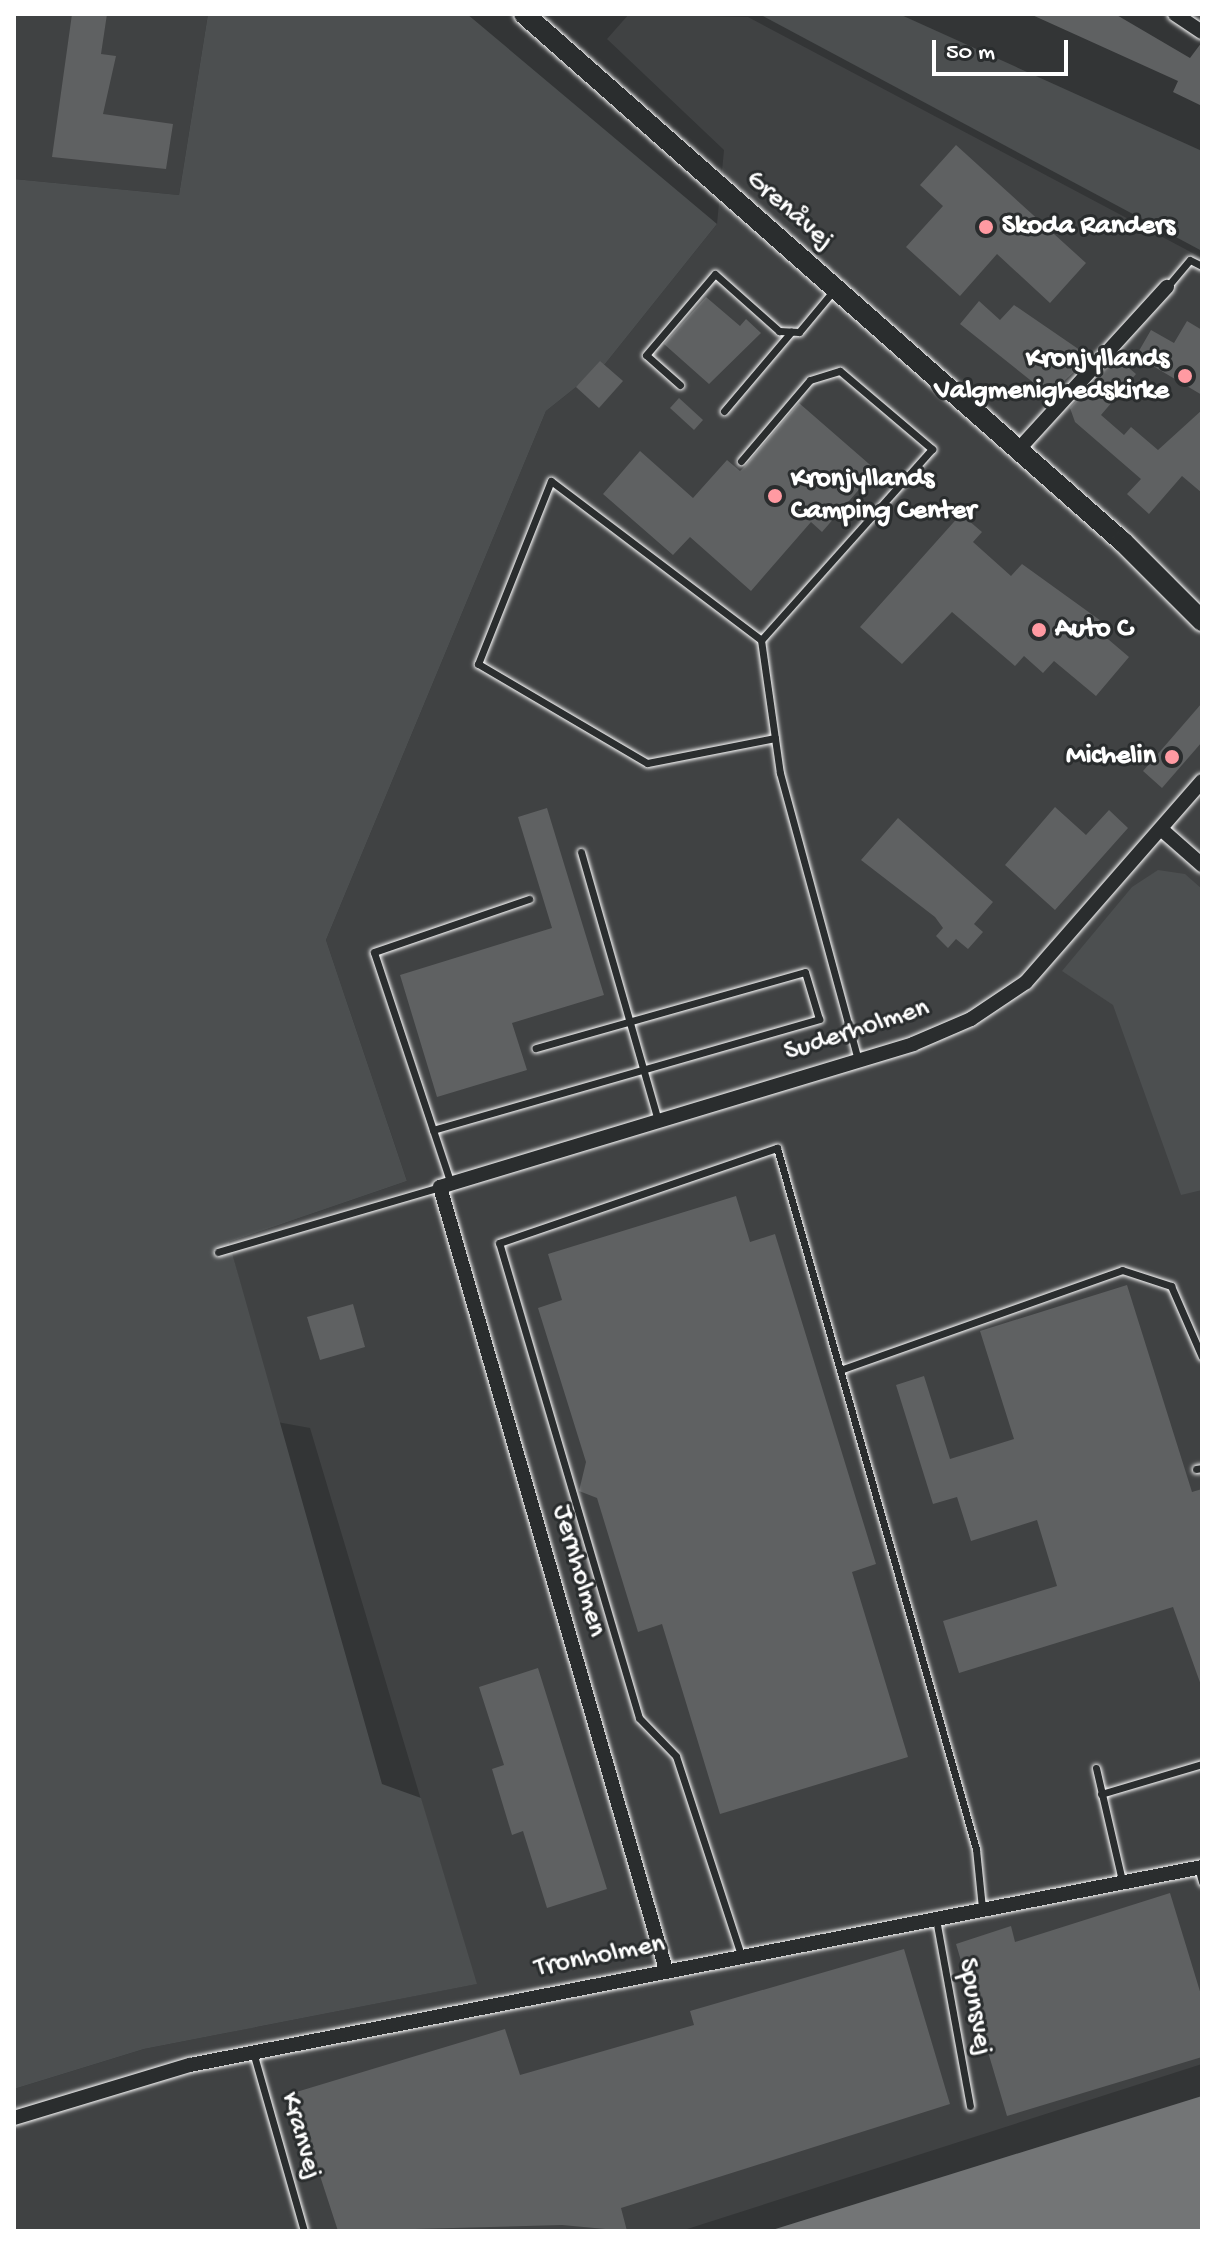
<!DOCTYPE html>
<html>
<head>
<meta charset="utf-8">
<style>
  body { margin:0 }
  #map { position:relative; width:1216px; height:2245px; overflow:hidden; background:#333536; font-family:"Gochi Hand",sans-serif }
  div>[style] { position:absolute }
  .built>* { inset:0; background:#404243 }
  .green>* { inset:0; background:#4c4f50 }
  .water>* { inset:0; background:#737576 }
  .building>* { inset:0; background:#5f6162 }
  .roads { filter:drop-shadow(0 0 2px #fff) drop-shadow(0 0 2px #fff) }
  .lane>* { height:7px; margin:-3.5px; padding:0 3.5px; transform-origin:3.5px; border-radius:3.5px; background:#2a2d2e }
  .street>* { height:14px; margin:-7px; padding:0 7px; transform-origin:7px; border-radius:7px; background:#2a2d2e }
  .secondary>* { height:20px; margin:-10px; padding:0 10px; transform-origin:10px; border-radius:10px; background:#2a2d2e }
  .dots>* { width:22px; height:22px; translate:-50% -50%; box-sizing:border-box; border:4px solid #2a2d2e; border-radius:50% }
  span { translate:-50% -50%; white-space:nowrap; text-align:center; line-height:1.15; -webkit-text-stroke:6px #2a2d2e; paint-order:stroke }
  .street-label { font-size:28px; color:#fff }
  .poi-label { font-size:28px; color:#fff; font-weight:700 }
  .left { translate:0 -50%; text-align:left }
  .right { translate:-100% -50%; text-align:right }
  .frame { position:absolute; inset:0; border:16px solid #fff; pointer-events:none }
  .scale { position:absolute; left:932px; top:40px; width:136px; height:36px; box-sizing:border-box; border:4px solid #fff; border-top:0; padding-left:10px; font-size:24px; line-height:28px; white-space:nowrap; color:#fff; -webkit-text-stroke:6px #2a2d2e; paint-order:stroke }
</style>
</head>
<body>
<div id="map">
  <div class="built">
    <i style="clip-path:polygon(14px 14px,208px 14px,179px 195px,14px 179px)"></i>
    <i style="clip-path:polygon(629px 14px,748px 17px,1202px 258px,1202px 2064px,681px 2231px,14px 2231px,14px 2089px,144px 2049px,476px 1984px,310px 1428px,277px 1422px,229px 1242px,407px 1181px,326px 940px,546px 411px,605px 364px,717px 224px,724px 150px,607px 39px)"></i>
  </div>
  <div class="green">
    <i style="clip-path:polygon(208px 14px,467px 14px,717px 224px,605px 364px,546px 411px,326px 940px,407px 1181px,229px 1242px,382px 1784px,421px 1798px,477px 1984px,144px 2049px,14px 2089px,14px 179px,179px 195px)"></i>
    <i style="clip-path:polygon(759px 14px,899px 14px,1202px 151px,1202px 251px)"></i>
    <i style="clip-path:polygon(1158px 870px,1185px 874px,1202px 889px,1202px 1190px,1181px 1195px,1113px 1005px,1062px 971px,1132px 887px)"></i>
  </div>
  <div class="water">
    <i style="clip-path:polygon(1202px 2096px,1202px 2231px,769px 2231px)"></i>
  </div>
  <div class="building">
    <i style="clip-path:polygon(72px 14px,107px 14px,101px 54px,116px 56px,103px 114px,173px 124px,166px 169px,52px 157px)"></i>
    <i style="clip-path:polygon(1030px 14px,1115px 14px,1190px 58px,1202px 42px,1202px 106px,1173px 92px,1178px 81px)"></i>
    <i style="clip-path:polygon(956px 145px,1086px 263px,1050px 303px,997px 254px,960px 296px,906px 247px,943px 206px,920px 185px)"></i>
    <i style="clip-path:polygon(706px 297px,740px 326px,746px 319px,761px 333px,709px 384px,664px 344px)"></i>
    <i style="clip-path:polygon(979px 301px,1000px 320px,1014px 305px,1090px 357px,1049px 395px,960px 324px)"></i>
    <i style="clip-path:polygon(1187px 321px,1202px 330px,1202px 395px,1136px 356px,1151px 330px,1174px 343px)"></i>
    <i style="clip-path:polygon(1116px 357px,1136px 374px,1101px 415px,1124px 435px,1131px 427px,1158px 450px,1202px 410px,1202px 493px,1182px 476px,1149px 514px,1127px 494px,1141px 479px,1075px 422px,1070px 408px)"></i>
    <i style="clip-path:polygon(600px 361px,623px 381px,599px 408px,576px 387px)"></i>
    <i style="clip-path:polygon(679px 398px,703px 420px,694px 430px,670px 408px)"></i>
    <i style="clip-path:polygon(799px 403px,876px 470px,822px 532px,811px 522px,751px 591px,690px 537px,673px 555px,603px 494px,640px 451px,693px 498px,727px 460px,740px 471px,746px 465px)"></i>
    <i style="clip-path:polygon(961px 514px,982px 532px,973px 542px,1011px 576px,1022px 564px,1108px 626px,1102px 634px,1129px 657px,1096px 696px,1054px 661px,1043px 673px,1024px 656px,1015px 666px,952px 612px,902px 664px,860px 627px)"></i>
    <i style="clip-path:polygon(1202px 703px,1202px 742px,1162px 788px,1143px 771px)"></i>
    <i style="clip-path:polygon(1055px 807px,1086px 835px,1109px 810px,1128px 828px,1055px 910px,1005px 865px)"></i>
    <i style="clip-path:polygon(547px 808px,604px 995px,512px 1023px,527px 1070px,437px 1097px,400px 975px,552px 928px,518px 817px)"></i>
    <i style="clip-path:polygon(898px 818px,993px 902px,974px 924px,983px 932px,968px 949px,956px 939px,948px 948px,936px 936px,943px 928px,935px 917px,861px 860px)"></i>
    <i style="clip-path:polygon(736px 1196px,750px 1242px,775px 1234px,876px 1564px,852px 1572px,908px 1757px,720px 1814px,662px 1624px,638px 1632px,597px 1498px,579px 1491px,586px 1462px,538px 1308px,562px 1300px,548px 1254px)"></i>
    <i style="clip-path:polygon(1127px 1285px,1192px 1492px,1202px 1489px,1202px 1688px,1173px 1607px,959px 1673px,943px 1621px,1057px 1586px,1037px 1520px,971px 1541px,957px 1497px,933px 1504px,896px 1385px,924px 1376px,950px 1459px,1014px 1439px,980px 1331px)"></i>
    <i style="clip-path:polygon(353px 1304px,365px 1347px,320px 1360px,307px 1317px)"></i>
    <i style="clip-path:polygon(538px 1668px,607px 1889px,547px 1908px,523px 1831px,512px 1835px,492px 1769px,504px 1765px,479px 1687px)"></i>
    <i style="clip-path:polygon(1170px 1893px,1202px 1998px,1202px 2057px,1007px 2116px,956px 1944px,1011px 1926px,1015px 1942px)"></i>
    <i style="clip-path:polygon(904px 1949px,950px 2104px,621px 2208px,627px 2231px,562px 2225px,338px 2231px,293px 2093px,505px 2029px,520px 2075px,694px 2025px,690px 2011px)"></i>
  </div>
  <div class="roads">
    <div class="lane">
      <i style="left:1167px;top:287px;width:35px;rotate:-50deg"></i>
      <i style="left:1190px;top:260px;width:13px;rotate:27deg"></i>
      <i style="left:680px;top:385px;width:45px;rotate:-138.6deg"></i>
      <i style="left:646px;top:355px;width:106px;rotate:-49.6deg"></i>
      <i style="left:715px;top:274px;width:86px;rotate:41.7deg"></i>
      <i style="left:779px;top:331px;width:20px;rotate:3deg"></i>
      <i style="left:799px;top:332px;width:55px;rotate:-50.2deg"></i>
      <i style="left:724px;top:411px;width:104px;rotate:-49.7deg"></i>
      <i style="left:741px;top:461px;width:106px;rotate:-49.6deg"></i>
      <i style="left:810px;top:380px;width:31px;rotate:-17deg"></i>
      <i style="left:840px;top:371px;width:121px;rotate:40.3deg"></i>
      <i style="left:932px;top:449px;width:256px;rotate:131.8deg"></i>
      <i style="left:775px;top:738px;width:130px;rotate:168.9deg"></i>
      <i style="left:647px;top:763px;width:196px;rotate:-149.6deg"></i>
      <i style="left:478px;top:664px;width:197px;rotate:-68.3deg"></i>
      <i style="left:551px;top:481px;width:263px;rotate:37.1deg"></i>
      <i style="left:761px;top:640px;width:134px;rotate:81.9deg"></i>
      <i style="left:780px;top:773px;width:298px;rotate:74.8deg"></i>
      <i style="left:581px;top:852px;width:280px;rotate:74deg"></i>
      <i style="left:433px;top:1130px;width:402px;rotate:-16deg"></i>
      <i style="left:819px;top:1019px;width:49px;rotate:-106.6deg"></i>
      <i style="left:805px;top:972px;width:280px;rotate:164.2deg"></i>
      <i style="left:451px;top:1184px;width:244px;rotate:-108.4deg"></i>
      <i style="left:374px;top:952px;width:164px;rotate:-18.9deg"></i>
      <i style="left:218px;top:1252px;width:231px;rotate:-16.3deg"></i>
      <i style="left:840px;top:1370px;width:299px;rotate:-19.5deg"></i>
      <i style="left:1122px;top:1270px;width:52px;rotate:18.1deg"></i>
      <i style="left:1171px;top:1286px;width:77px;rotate:66.4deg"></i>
      <i style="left:1196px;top:1469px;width:6px;rotate:-9deg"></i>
      <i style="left:1096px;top:1768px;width:116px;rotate:77deg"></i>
      <i style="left:1101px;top:1794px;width:105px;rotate:-16.5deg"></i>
      <i style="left:1198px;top:1867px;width:16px;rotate:75deg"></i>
      <i style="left:936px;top:1919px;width:190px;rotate:79.7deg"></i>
      <i style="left:741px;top:1955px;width:209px;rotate:-108.1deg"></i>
      <i style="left:676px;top:1756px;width:53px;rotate:-134.2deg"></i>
      <i style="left:639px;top:1718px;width:495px;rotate:-106.4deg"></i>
      <i style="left:499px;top:1243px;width:294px;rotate:-18.9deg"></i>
      <i style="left:777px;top:1148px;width:729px;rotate:74.15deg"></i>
      <i style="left:976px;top:1849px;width:59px;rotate:84.2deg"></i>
      <i style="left:253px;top:2052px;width:186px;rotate:74.1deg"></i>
    </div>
    <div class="street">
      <i style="left:1175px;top:14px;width:32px;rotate:34deg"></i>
      <i style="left:1018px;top:450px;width:221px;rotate:-47.6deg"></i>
      <i style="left:1161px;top:829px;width:55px;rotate:41.3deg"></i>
      <i style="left:666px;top:1970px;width:815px;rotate:-106.1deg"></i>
      <i style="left:440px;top:1187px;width:494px;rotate:-16.8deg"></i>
      <i style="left:913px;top:1044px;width:63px;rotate:-23.3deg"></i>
      <i style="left:971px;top:1019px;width:66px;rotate:-33.9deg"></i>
      <i style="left:1026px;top:982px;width:267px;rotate:-48.8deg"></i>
      <i style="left:14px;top:2118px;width:184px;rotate:-16.8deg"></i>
      <i style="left:190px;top:2065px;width:1031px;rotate:-11.07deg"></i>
    </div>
    <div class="secondary">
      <i style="left:524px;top:14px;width:798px;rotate:41.4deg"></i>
      <i style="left:1123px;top:542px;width:112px;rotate:45deg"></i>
    </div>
  </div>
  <div class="dots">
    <i style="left:986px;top:227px;background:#ff9aa2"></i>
    <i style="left:1185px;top:376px;background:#ff9aa2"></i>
    <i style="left:775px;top:496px;background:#ff9aa2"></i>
    <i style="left:1039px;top:630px;background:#ff9aa2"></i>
    <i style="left:1172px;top:757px;background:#ff9aa2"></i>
  </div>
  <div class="street-label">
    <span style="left:789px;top:211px;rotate:41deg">Grenåvej</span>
    <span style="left:857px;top:1031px;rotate:-18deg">Suderholmen</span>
    <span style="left:578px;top:1571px;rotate:74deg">Jernholmen</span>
    <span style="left:600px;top:1957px;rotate:-11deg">Tronholmen</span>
    <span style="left:974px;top:2007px;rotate:80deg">Spunsvej</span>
    <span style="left:300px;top:2136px;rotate:74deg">Kranvej</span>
  </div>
  <div class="poi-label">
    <span class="left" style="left:1002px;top:227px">Skoda Randers</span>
    <span class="right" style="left:1169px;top:376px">Kronjyllands<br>Valgmenighedskirke</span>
    <span class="left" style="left:791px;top:496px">Kronjyllands<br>Camping Center</span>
    <span class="left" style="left:1055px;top:630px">Auto C</span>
    <span class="right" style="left:1156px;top:757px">Michelin</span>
  </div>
  <div class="frame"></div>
  <div class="scale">50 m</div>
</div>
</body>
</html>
